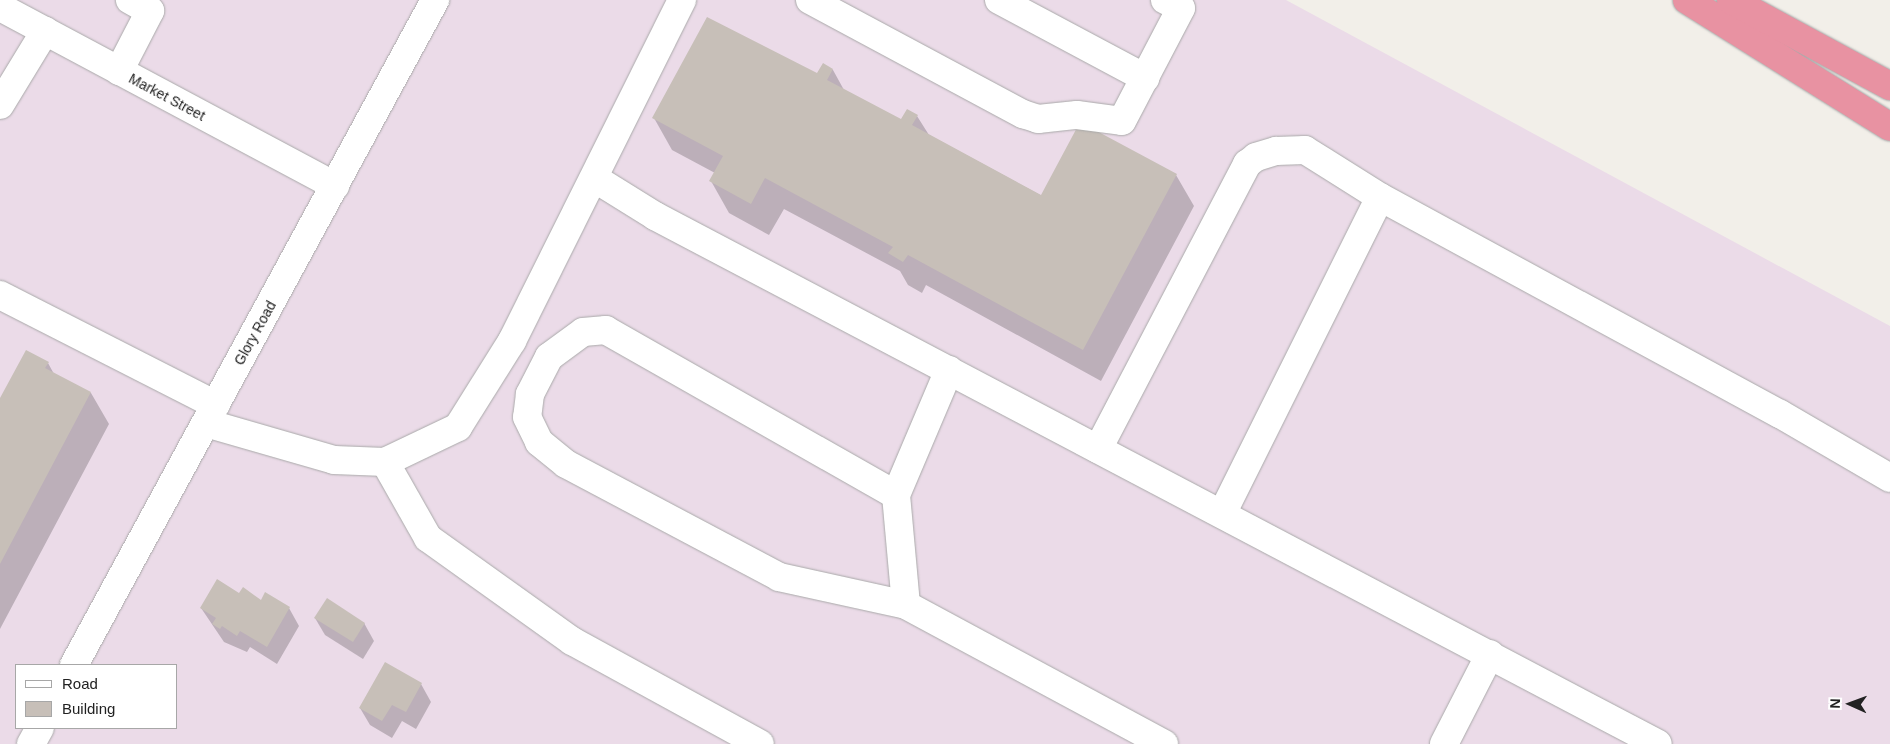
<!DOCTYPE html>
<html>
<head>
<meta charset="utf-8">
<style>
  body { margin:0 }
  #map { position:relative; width:1890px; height:744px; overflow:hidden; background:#f2efe9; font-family:Arial,sans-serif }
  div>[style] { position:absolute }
  .industrial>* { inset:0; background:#ebdbe8 }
  .shadow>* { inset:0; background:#0003 }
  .building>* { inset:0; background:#c7bfb8 }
  .roads { filter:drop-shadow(0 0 1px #a9a9a9) drop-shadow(0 0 1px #a9a9a9) }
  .minor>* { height:28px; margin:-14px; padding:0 14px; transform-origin:14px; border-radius:14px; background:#fff }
  .highway>* { height:28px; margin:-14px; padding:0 14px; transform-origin:14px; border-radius:14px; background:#e892a2 }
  span { translate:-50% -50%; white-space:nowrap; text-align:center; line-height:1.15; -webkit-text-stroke:4.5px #fff; paint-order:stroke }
  .street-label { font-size:14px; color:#222 }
  .legend { position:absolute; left:15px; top:664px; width:162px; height:65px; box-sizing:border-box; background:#fff; border:1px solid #a7a7a7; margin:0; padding:6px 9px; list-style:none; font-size:15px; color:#222 }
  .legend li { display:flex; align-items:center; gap:10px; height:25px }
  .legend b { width:25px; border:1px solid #a7a7a7 }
  .north { position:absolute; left:1825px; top:679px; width:50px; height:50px; -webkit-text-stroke:4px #fff; paint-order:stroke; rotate:272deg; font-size:14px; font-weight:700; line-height:20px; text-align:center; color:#222 }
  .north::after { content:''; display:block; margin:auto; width:18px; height:22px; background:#222; clip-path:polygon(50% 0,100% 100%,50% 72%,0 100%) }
</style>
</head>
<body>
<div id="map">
  <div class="industrial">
    <i style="clip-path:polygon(evenodd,0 0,1286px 0,1890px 326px,1890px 744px,0 744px,0 0,16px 665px,176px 665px,176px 728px,16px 728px,16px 665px)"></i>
  </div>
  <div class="shadow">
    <i style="clip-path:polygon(824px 65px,833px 70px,844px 90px,901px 120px,917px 116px,929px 135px,1042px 196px,1176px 175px,1194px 206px,1101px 381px,926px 285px,922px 293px,908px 285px,900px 271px,784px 209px,769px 235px,729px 213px,711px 181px,715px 173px,672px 150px,654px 118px,817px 75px)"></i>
    <i style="clip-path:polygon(48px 363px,54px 374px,91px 393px,109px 424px,0 629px,0 401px)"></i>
    <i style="clip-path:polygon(265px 594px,289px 608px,299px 626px,277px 664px,250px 647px,247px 652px,224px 642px,201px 608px,240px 595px,261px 601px)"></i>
    <i style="clip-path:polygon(315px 618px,364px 623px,374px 641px,363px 659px,325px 635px)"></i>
    <i style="clip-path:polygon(385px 664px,421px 684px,431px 702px,416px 729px,402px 721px,392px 738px,370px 725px,360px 708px)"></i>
  </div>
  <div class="building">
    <i style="clip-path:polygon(707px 17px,817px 73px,823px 63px,833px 69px,827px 80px,901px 119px,907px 109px,918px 115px,912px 125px,1041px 195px,1080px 122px,1177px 174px,1083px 350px,908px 255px,903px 262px,888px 253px,893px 247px,765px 178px,751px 204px,709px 181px,723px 156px,652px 118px)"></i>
    <i style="clip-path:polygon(26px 350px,49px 362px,45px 368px,91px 392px,0 564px,0 398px)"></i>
    <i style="clip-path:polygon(217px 579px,239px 593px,243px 587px,261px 600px,265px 592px,290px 607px,267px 647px,240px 631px,237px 636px,222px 626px,220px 629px,212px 624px,216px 618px,200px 608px)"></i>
    <i style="clip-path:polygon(327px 598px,365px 623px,353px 642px,314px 618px)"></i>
    <i style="clip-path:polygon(385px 662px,422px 683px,406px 712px,392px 705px,382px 721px,359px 708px)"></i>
  </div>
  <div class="roads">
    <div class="minor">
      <i style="left:810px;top:0;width:242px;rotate:28.2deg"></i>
      <i style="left:1023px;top:114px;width:16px;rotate:18deg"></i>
      <i style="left:1038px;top:119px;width:39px;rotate:-6deg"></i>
      <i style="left:1077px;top:115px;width:45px;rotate:7.6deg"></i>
      <i style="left:1122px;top:121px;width:127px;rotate:-62.4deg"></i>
      <i style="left:1181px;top:8px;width:18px;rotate:-153deg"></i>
      <i style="left:999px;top:0;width:166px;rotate:28.1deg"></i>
      <i style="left:0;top:7px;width:380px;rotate:28.1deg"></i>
      <i style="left:119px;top:71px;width:68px;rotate:-62.7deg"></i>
      <i style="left:150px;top:11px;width:23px;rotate:-151deg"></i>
      <i style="left:0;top:105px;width:87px;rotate:-58.7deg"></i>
      <i style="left:594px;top:178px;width:72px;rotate:31.9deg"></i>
      <i style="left:655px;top:216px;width:1133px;rotate:27.76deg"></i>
      <i style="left:0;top:295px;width:242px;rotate:27deg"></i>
      <i style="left:949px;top:370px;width:136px;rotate:113deg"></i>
      <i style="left:896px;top:495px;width:334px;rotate:-150.4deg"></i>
      <i style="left:606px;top:330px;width:23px;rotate:175deg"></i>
      <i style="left:583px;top:332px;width:42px;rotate:143.7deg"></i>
      <i style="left:549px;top:357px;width:42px;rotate:117.2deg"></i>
      <i style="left:530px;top:394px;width:23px;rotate:97deg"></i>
      <i style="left:527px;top:417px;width:28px;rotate:64deg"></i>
      <i style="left:539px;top:442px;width:35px;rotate:39deg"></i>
      <i style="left:566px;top:464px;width:241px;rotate:27.9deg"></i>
      <i style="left:779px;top:577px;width:130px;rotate:12.4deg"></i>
      <i style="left:906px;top:605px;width:293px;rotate:28.3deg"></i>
      <i style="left:206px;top:423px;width:133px;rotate:16.1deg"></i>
      <i style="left:334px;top:460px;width:51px;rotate:2.2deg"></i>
      <i style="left:385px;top:462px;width:81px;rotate:-25.6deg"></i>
      <i style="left:458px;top:427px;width:102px;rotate:-57.9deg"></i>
      <i style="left:512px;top:341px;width:381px;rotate:-63.5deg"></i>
      <i style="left:1098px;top:449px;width:322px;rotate:-62.4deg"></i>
      <i style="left:1247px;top:164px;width:11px;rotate:-38deg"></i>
      <i style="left:1256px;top:157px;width:21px;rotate:-17deg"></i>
      <i style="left:1276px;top:151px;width:29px;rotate:-2deg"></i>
      <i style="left:1305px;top:150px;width:89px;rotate:32.1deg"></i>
      <i style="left:385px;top:462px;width:87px;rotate:60.5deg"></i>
      <i style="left:428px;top:538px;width:177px;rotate:35.6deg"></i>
      <i style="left:572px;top:641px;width:214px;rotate:28.7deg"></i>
      <i style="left:896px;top:495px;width:110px;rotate:84.8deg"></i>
      <i style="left:1222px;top:514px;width:354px;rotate:-63.5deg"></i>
      <i style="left:1380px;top:197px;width:455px;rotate:28.5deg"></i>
      <i style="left:1780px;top:414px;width:127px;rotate:30.2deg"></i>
      <i style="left:74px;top:665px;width:757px;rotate:-61.5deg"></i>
      <i style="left:31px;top:744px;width:18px;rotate:-61deg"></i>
      <i style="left:1444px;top:744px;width:101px;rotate:-62.9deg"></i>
    </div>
    <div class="highway">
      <i style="left:1687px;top:0;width:239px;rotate:32deg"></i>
      <i style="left:1731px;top:0;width:181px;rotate:28.4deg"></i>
    </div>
  </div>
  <div class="street-label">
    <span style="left:167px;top:97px;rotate:28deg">Market Street</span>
    <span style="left:255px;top:333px;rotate:-61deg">Glory Road</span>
  </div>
  <ul class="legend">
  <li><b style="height:6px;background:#fff"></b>Road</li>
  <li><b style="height:14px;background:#c7bfb8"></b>Building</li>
  </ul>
  <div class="north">N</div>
</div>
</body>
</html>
